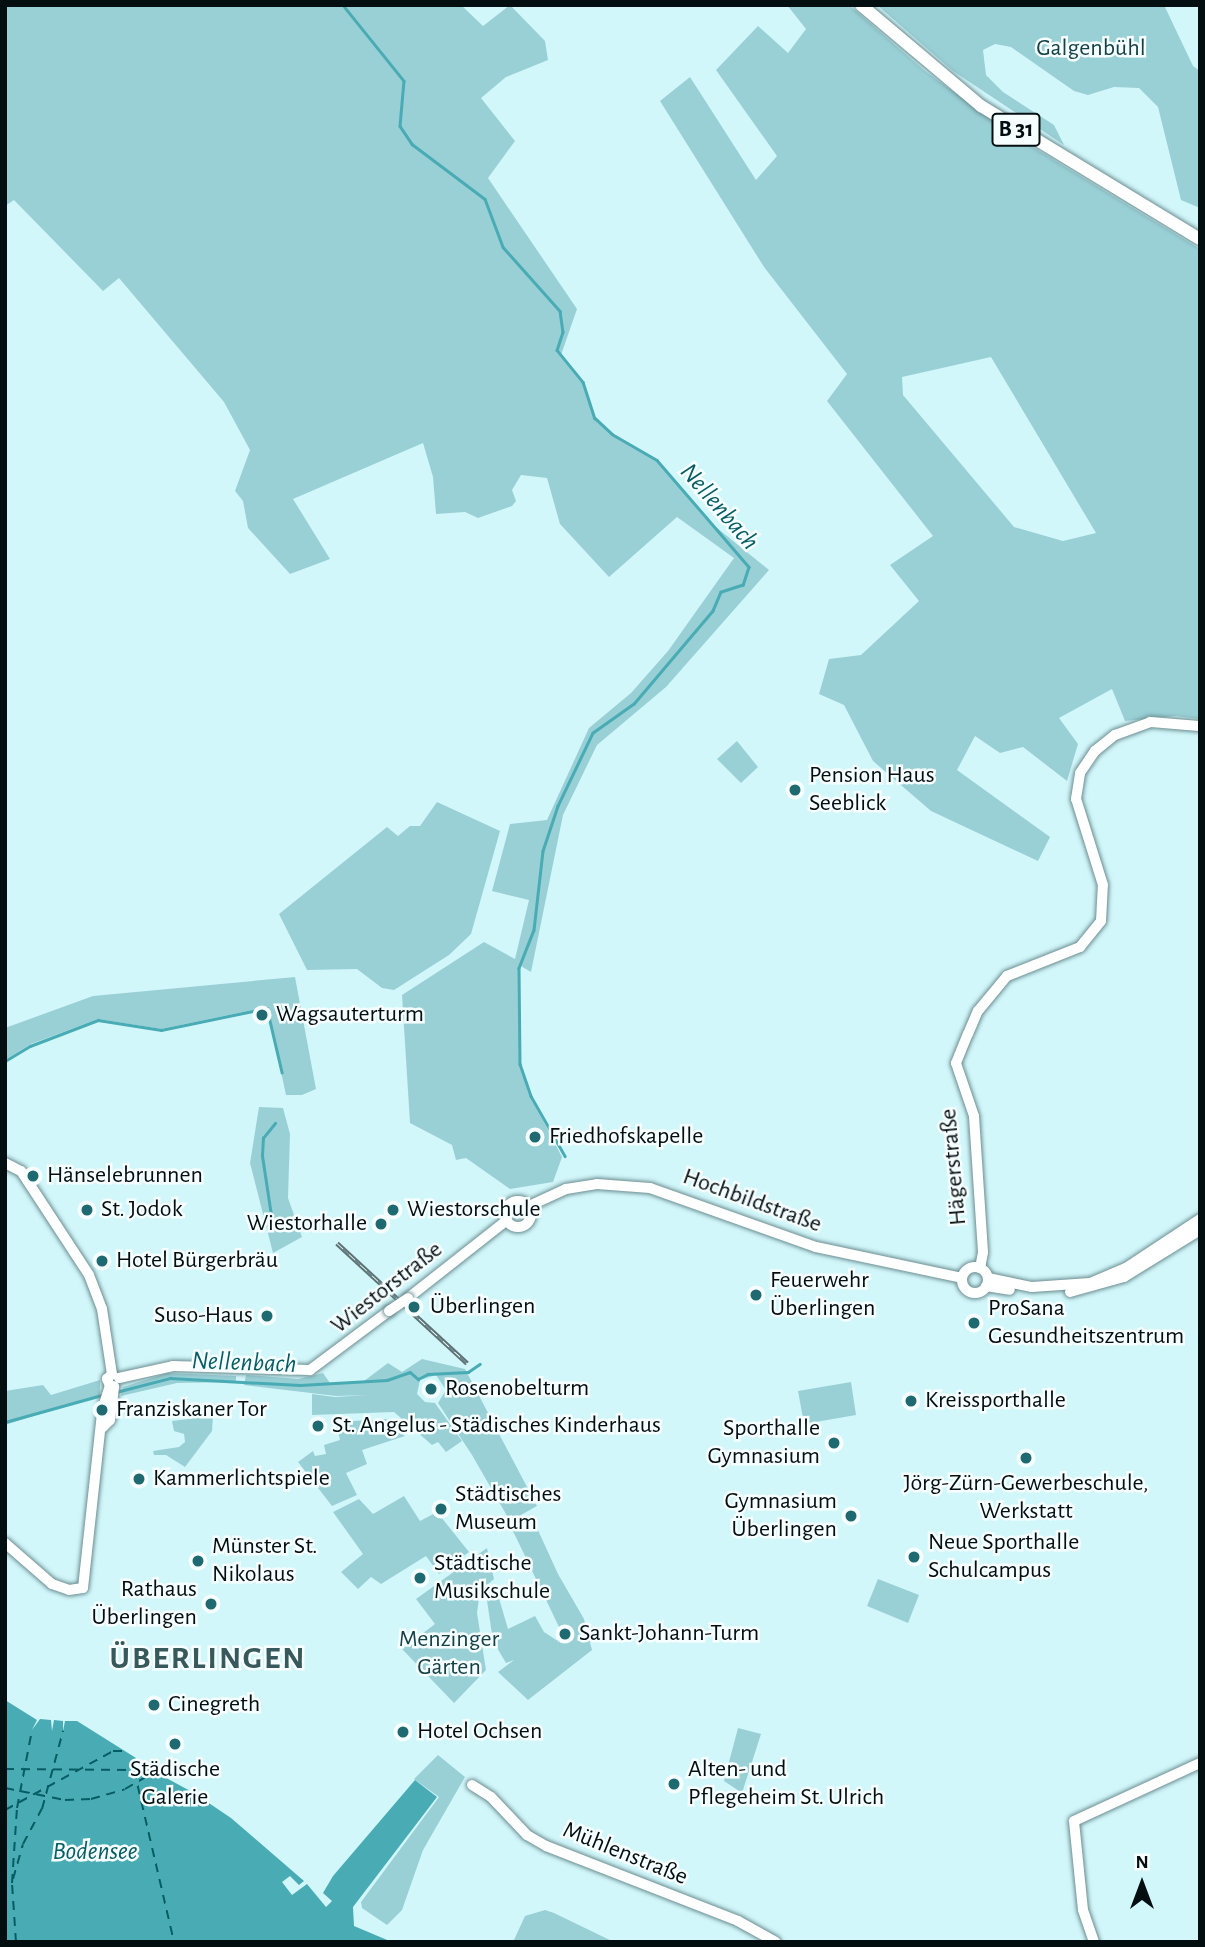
<!DOCTYPE html>
<html>
<head>
<meta charset="utf-8">
<style>
  body { margin:0 }
  #map { position:relative; width:1205px; height:1947px; overflow:hidden; background:#d2f7fb; font-family:"Alegreya Sans",sans-serif }
  div>[style] { position:absolute }
  .green>* { inset:0; background:#99d0d6 }
  .water>* { inset:0; background:#49abb4 }
  .stream>* { height:2.5px; margin:-1.25px; padding:0 1.25px; transform-origin:1.25px; border-radius:1.25px; background:#49abb4 }
  .ferry>* { height:2px; margin-top:-1px; transform-origin:0; background:repeating-linear-gradient(90deg,#055d64 0 9px,transparent 0 16px) }
  .roads { filter:drop-shadow(0 0 2px #6b8d90) drop-shadow(0 0 2px #6b8d90) }
  .tertiary>* { height:10px; margin:-5px; padding:0 5px; transform-origin:5px; border-radius:5px; background:#fff }
  .tertiary>.ring { margin:-5px; padding:0; box-sizing:content-box; background:none; border:10px solid #fff; border-radius:50% }
  .primary>* { height:12px; margin:-6px; padding:0 6px; transform-origin:6px; border-radius:6px; background:#fff }
  .rail>* { height:5px; margin-top:-2.5px; transform-origin:0; background:repeating-linear-gradient(90deg,#f7feff 0 8px,#5c7275 0 16px); box-sizing:border-box; border-block:2px solid #5c7275 }
  .bridges { filter:drop-shadow(0 0 2px #6b8d90) drop-shadow(0 0 2px #6b8d90) }
  .tertiary-bridge>* { height:10px; margin:-5px; padding:0 5px; transform-origin:5px; border-radius:5px; background:#fff }
  .dots>* { width:19px; height:19px; translate:-50% -50%; box-sizing:border-box; border:4px solid #f7feff; border-radius:50% }
  span { translate:-50% -50%; white-space:nowrap; text-align:center; line-height:1.15; -webkit-text-stroke:5px #f7feff; paint-order:stroke }
  .shield-label span { padding:2px 5px; background:#f7feff; border:2px solid; border-radius:5px; -webkit-text-stroke-width:0 }
  .shield-label { font-size:23px; color:#030e10; font-weight:700 }
  .park-label { font-size:24px; color:#144146 }
  .poi-label { font-size:24px; color:#030e10 }
  .left { translate:0 -50%; text-align:left }
  .right { translate:-100% -50%; text-align:right }
  .street-label { font-size:24px; color:#030e10 }
  .water-label { font-size:26px; color:#055d64; font-style:italic }
  .district-label { font-size:32px; color:#38595c; font-weight:700; letter-spacing:2px }
  .frame { position:absolute; inset:0; border:7px solid #030e10; pointer-events:none }
  .north { position:absolute; left:1107px; top:1849px; width:70px; height:70px; -webkit-text-stroke:5px #f7feff; paint-order:stroke; rotate:0deg; font-size:19px; font-weight:700; line-height:28px; text-align:center; color:#030e10 }
  .north::after { content:''; display:block; margin:auto; width:24px; height:32px; background:#030e10; clip-path:polygon(50% 0,100% 100%,50% 72%,0 100%) }
</style>
</head>
<body>
<div id="map">
  <div class="green">
    <i style="clip-path:polygon(5px 5px,461px 5px,483px 26px,510px 5px,545px 41px,548px 60px,506px 77px,481px 98px,515px 141px,488px 178px,577px 309px,561px 355px,583px 382px,595px 418px,612px 434px,657px 460px,706px 519px,769px 570px,666px 687px,597px 745px,563px 815px,531px 972px,519px 965px,520px 1064px,528px 1092px,562px 1157px,553px 1182px,510px 1189px,466px 1158px,456px 1160px,452px 1145px,410px 1123px,402px 995px,484px 942px,515px 959px,529px 900px,492px 891px,510px 824px,547px 820px,589px 728px,631px 693px,668px 651px,734px 558px,677px 517px,609px 577px,560px 524px,547px 478px,521px 475px,512px 490px,516px 501px,512px 506px,478px 518px,465px 512px,436px 514px,433px 477px,423px 443px,293px 499px,330px 559px,290px 574px,248px 528px,243px 501px,235px 491px,250px 450px,224px 402px,119px 278px,103px 291px,14px 200px,5px 206px)"></i>
    <i style="clip-path:polygon(evenodd,787px 5px,849px 5px,925px 71px,1011px 134px,1200px 249px,1200px 719px,1176px 716px,1125px 721px,1112px 689px,1059px 718px,1078px 744px,1067px 781px,1023px 747px,1000px 753px,975px 736px,957px 770px,1050px 837px,1038px 861px,931px 811px,873px 761px,844px 705px,819px 694px,829px 659px,861px 655px,919px 601px,890px 565px,933px 536px,827px 401px,847px 374px,764px 267px,660px 101px,690px 77px,756px 180px,777px 156px,716px 70px,758px 26px,788px 53px,806px 29px,787px 5px,991px 357px,1096px 533px,1063px 541px,1014px 527px,903px 395px,902px 377px,991px 357px)"></i>
    <i style="clip-path:polygon(877px 5px,1164px 5px,1193px 66px,1200px 71px,1200px 208px,1181px 200px,1158px 107px,1139px 88px,1114px 87px,1088px 95px,1074px 91px,1011px 47px,995px 44px,983px 50px,986px 75px,1003px 92px,1054px 125px,1064px 145px,953px 71px)"></i>
    <i style="clip-path:polygon(737px 741px,758px 767px,741px 783px,717px 759px)"></i>
    <i style="clip-path:polygon(437px 802px,500px 831px,471px 934px,449px 955px,394px 990px,382px 988px,357px 969px,307px 970px,279px 914px,387px 827px,398px 836px,410px 826px,420px 826px)"></i>
    <i style="clip-path:polygon(295px 977px,316px 1089px,302px 1095px,286px 1095px,267px 1007px,161px 1029px,98px 1019px,31px 1044px,5px 1060px,5px 1028px,93px 996px)"></i>
    <i style="clip-path:polygon(259px 1107px,283px 1108px,290px 1134px,288px 1198px,302px 1237px,273px 1253px,250px 1163px)"></i>
    <i style="clip-path:polygon(422px 1359px,465px 1369px,537px 1506px,510px 1521px,472px 1455px,438px 1403px,446px 1390px,436px 1375px,420px 1380px,417px 1394px,425px 1402px,435px 1403px,462px 1441px,446px 1452px,438px 1442px,432px 1445px,394px 1412px,312px 1415px,312px 1394px,335px 1397px,368px 1395px,336px 1396px,244px 1385px,246px 1375px,298px 1379px,323px 1373px,330px 1383px,364px 1381px,388px 1363px,402px 1372px)"></i>
    <i style="clip-path:polygon(168px 1373px,236px 1376px,236px 1382px,177px 1383px,121px 1396px,123px 1387px)"></i>
    <i style="clip-path:polygon(100px 1380px,100px 1395px,5px 1425px,5px 1391px,43px 1385px,51px 1395px)"></i>
    <i style="clip-path:polygon(851px 1382px,856px 1415px,804px 1424px,798px 1391px)"></i>
    <i style="clip-path:polygon(213px 1416px,212px 1431px,185px 1467px,166px 1455px,154px 1455px,153px 1451px,179px 1447px,185px 1442px,184px 1434px,174px 1431px,172px 1421px)"></i>
    <i style="clip-path:polygon(386px 1419px,405px 1436px,362px 1450px,367px 1464px,346px 1473px,357px 1495px,332px 1506px,298px 1462px,313px 1451px,315px 1456px,326px 1454px,324px 1445px,340px 1440px,336px 1422px)"></i>
    <i style="clip-path:polygon(404px 1496px,420px 1521px,437px 1512px,469px 1552px,439px 1574px,426px 1556px,381px 1584px,371px 1577px,358px 1589px,341px 1572px,363px 1554px,333px 1512px,359px 1499px,373px 1514px)"></i>
    <i style="clip-path:polygon(532px 1517px,558px 1574px,584px 1619px,592px 1650px,528px 1700px,498px 1672px,514px 1660px,506px 1663px,493px 1641px,486px 1594px,496px 1588px,508px 1629px,535px 1616px,544px 1632px,561px 1643px,573px 1640px,570px 1626px,559px 1627px,512px 1529px)"></i>
    <i style="clip-path:polygon(487px 1548px,494px 1579px,480px 1591px,477px 1613px,486px 1670px,454px 1703px,402px 1649px,435px 1624px,416px 1599px)"></i>
    <i style="clip-path:polygon(878px 1579px,919px 1595px,908px 1623px,867px 1606px)"></i>
    <i style="clip-path:polygon(738px 1728px,761px 1734px,742px 1793px,724px 1781px)"></i>
    <i style="clip-path:polygon(438px 1755px,465px 1777px,423px 1850px,402px 1910px,387px 1925px,362px 1908px,361px 1902px,439px 1797px,414px 1779px)"></i>
    <i style="clip-path:polygon(545px 1910px,554px 1913px,614px 1942px,513px 1942px,525px 1916px)"></i>
  </div>
  <div class="water">
    <i style="clip-path:polygon(5px 1700px,37px 1720px,32px 1730px,40px 1719px,51px 1720px,52px 1731px,54px 1720px,63px 1721px,63px 1731px,65px 1721px,77px 1721px,136px 1758px,130px 1767px,139px 1774px,144px 1766px,194px 1793px,231px 1818px,304px 1881px,299px 1885px,290px 1876px,282px 1882px,292px 1895px,307px 1884px,326px 1907px,332px 1901px,323px 1893px,333px 1876px,415px 1780px,437px 1797px,353px 1907px,354px 1926px,392px 1942px,5px 1942px)"></i>
  </div>
  <div class="stream">
    <i style="left:343px;top:5px;width:97px;rotate:51.2deg"></i>
    <i style="left:404px;top:81px;width:45px;rotate:95.1deg"></i>
    <i style="left:400px;top:126px;width:22px;rotate:56deg"></i>
    <i style="left:412px;top:144px;width:91px;rotate:37deg"></i>
    <i style="left:485px;top:199px;width:51px;rotate:69.4deg"></i>
    <i style="left:503px;top:247px;width:86px;rotate:48.3deg"></i>
    <i style="left:560px;top:311px;width:21px;rotate:82deg"></i>
    <i style="left:563px;top:332px;width:19px;rotate:108deg"></i>
    <i style="left:557px;top:350px;width:41px;rotate:50.9deg"></i>
    <i style="left:583px;top:382px;width:38px;rotate:72deg"></i>
    <i style="left:595px;top:418px;width:23px;rotate:43deg"></i>
    <i style="left:612px;top:434px;width:52px;rotate:30deg"></i>
    <i style="left:657px;top:460px;width:141px;rotate:49.3deg"></i>
    <i style="left:749px;top:567px;width:19px;rotate:108deg"></i>
    <i style="left:743px;top:585px;width:23px;rotate:162deg"></i>
    <i style="left:721px;top:592px;width:21px;rotate:113deg"></i>
    <i style="left:713px;top:611px;width:122px;rotate:130.3deg"></i>
    <i style="left:634px;top:704px;width:50px;rotate:144.7deg"></i>
    <i style="left:593px;top:733px;width:81px;rotate:115.6deg"></i>
    <i style="left:558px;top:806px;width:47px;rotate:108.4deg"></i>
    <i style="left:543px;top:851px;width:80px;rotate:96.5deg"></i>
    <i style="left:534px;top:930px;width:41px;rotate:111.5deg"></i>
    <i style="left:519px;top:968px;width:96px;rotate:89.4deg"></i>
    <i style="left:520px;top:1064px;width:34px;rotate:71deg"></i>
    <i style="left:531px;top:1096px;width:69px;rotate:60.5deg"></i>
    <i style="left:5px;top:1061px;width:29px;rotate:-31deg"></i>
    <i style="left:30px;top:1046px;width:73px;rotate:-20.9deg"></i>
    <i style="left:98px;top:1020px;width:64px;rotate:9deg"></i>
    <i style="left:161px;top:1030px;width:108px;rotate:-11.7deg"></i>
    <i style="left:267px;top:1008px;width:66px;rotate:76.8deg"></i>
    <i style="left:272px;top:1222px;width:67px;rotate:-98.6deg"></i>
    <i style="left:262px;top:1156px;width:18px;rotate:-87deg"></i>
    <i style="left:263px;top:1138px;width:19px;rotate:-51deg"></i>
    <i style="left:116px;top:1392px;width:56px;rotate:-14.5deg"></i>
    <i style="left:170px;top:1378px;width:130px;rotate:3.1deg"></i>
    <i style="left:300px;top:1385px;width:87px;rotate:-3.3deg"></i>
    <i style="left:387px;top:1380px;width:24px;rotate:-19deg"></i>
    <i style="left:410px;top:1372px;width:11px;rotate:41deg"></i>
    <i style="left:418px;top:1379px;width:11px;rotate:-27deg"></i>
    <i style="left:428px;top:1374px;width:40px;rotate:-2.9deg"></i>
    <i style="left:468px;top:1372px;width:14px;rotate:-34deg"></i>
    <i style="left:5px;top:1422px;width:101px;rotate:-15.6deg"></i>
  </div>
  <div class="ferry">
    <i style="left:5px;top:1769px;width:129px;rotate:0.4deg"></i>
    <i style="left:134px;top:1770px;width:177px;rotate:76.9deg"></i>
    <i style="left:5px;top:1788px;width:61px;rotate:11.3deg"></i>
    <i style="left:65px;top:1800px;width:26px;rotate:-2deg"></i>
    <i style="left:91px;top:1799px;width:35px;rotate:-16deg"></i>
    <i style="left:125px;top:1789px;width:34px;rotate:-30deg"></i>
    <i style="left:5px;top:1810px;width:123px;rotate:-28.6deg"></i>
    <i style="left:113px;top:1751px;width:13px"></i>
    <i style="left:13px;top:1879px;width:36px;rotate:-74deg"></i>
    <i style="left:23px;top:1844px;width:40px;rotate:-62deg"></i>
    <i style="left:42px;top:1809px;width:81px;rotate:-74.9deg"></i>
    <i style="left:16px;top:1942px;width:59px;rotate:-93.9deg"></i>
    <i style="left:12px;top:1883px;width:75px;rotate:-86.2deg"></i>
    <i style="left:17px;top:1808px;width:79px;rotate:-79.1deg"></i>
  </div>
  <div class="roads">
    <div class="tertiary">
      <i style="left:5px;top:1163px;width:18px;rotate:27deg"></i>
      <i style="left:21px;top:1171px;width:124px;rotate:56.8deg"></i>
      <i style="left:89px;top:1275px;width:36px;rotate:69deg"></i>
      <i style="left:102px;top:1309px;width:66px;rotate:81.3deg"></i>
      <i class="ring" style="left:505px;top:1201px;width:16px;height:16px"></i>
      <i style="left:529px;top:1206px;width:41px;rotate:-24.7deg"></i>
      <i style="left:566px;top:1189px;width:31px;rotate:-9deg"></i>
      <i style="left:597px;top:1184px;width:53px;rotate:4.3deg"></i>
      <i style="left:650px;top:1188px;width:176px;rotate:19.6deg"></i>
      <i style="left:816px;top:1247px;width:149px;rotate:12deg"></i>
      <i class="ring" style="left:962px;top:1267px;width:16px;height:16px"></i>
      <i style="left:980px;top:1268px;width:16px;rotate:-79deg"></i>
      <i style="left:983px;top:1252px;width:136px;rotate:-93.8deg"></i>
      <i style="left:974px;top:1116px;width:56px;rotate:-108.8deg"></i>
      <i style="left:956px;top:1063px;width:31px;rotate:-68deg"></i>
      <i style="left:968px;top:1034px;width:25px;rotate:-67deg"></i>
      <i style="left:978px;top:1011px;width:45px;rotate:-50.4deg"></i>
      <i style="left:1007px;top:976px;width:79px;rotate:-21.7deg"></i>
      <i style="left:1080px;top:947px;width:33px;rotate:-51deg"></i>
      <i style="left:1101px;top:921px;width:36px;rotate:-87deg"></i>
      <i style="left:1103px;top:885px;width:90px;rotate:-107.4deg"></i>
      <i style="left:1076px;top:799px;width:26px;rotate:-81deg"></i>
      <i style="left:1080px;top:773px;width:27px;rotate:-56deg"></i>
      <i style="left:1095px;top:751px;width:26px;rotate:-39deg"></i>
      <i style="left:1115px;top:735px;width:37px;rotate:-20deg"></i>
      <i style="left:1150px;top:722px;width:50px;rotate:4.6deg"></i>
      <i style="left:988px;top:1278px;width:45px;rotate:11.6deg"></i>
      <i style="left:1032px;top:1287px;width:58px;rotate:-3.9deg"></i>
      <i style="left:1090px;top:1283px;width:39px;rotate:-23deg"></i>
      <i style="left:1126px;top:1268px;width:89px;rotate:-33.5deg"></i>
      <i style="left:986px;top:1286px;width:24px;rotate:9deg"></i>
      <i style="left:1070px;top:1292px;width:56px;rotate:-15.5deg"></i>
      <i style="left:1124px;top:1277px;width:89px;rotate:-31.7deg"></i>
      <i style="left:408px;top:1298px;width:125px;rotate:-38.2deg"></i>
      <i style="left:119px;top:1378px;width:55px;rotate:-12.5deg"></i>
      <i style="left:173px;top:1366px;width:137px;rotate:1.7deg"></i>
      <i style="left:310px;top:1370px;width:99px;rotate:-36.8deg"></i>
      <i style="left:103px;top:1407px;width:22px;rotate:-72deg"></i>
      <i style="left:110px;top:1386px;width:8px;rotate:-113deg"></i>
      <i style="left:107px;top:1379px;width:7px;rotate:-45deg"></i>
      <i style="left:102px;top:1428px;width:11px;rotate:-45deg"></i>
      <i style="left:110px;top:1420px;width:34px;rotate:-83deg"></i>
      <i style="left:5px;top:1543px;width:62px;rotate:41.1deg"></i>
      <i style="left:52px;top:1584px;width:18px;rotate:19deg"></i>
      <i style="left:69px;top:1590px;width:14px;rotate:-8deg"></i>
      <i style="left:83px;top:1588px;width:176px;rotate:-83.8deg"></i>
      <i style="left:472px;top:1785px;width:22px;rotate:32deg"></i>
      <i style="left:491px;top:1797px;width:52px;rotate:46.5deg"></i>
      <i style="left:527px;top:1835px;width:22px;rotate:30deg"></i>
      <i style="left:546px;top:1846px;width:206px;rotate:21.3deg"></i>
      <i style="left:738px;top:1921px;width:43px;rotate:28.9deg"></i>
      <i style="left:1094px;top:1942px;width:34px;rotate:-109deg"></i>
      <i style="left:1083px;top:1910px;width:89px;rotate:-95.8deg"></i>
      <i style="left:1074px;top:1821px;width:139px;rotate:-24.7deg"></i>
    </div>
    <div class="primary">
      <i style="left:861px;top:5px;width:157px;rotate:40.1deg"></i>
      <i style="left:981px;top:106px;width:256px;rotate:31.3deg"></i>
    </div>
  </div>
  <div class="rail">
    <i style="left:337px;top:1243px;width:177px;rotate:42.7deg"></i>
  </div>
  <div class="bridges">
    <div class="tertiary-bridge">
      <i style="left:389px;top:1311px;width:23px;rotate:-34deg"></i>
    </div>
  </div>
  <div class="dots">
    <i style="left:795px;top:790px;background:#1f6a71"></i>
    <i style="left:262px;top:1015px;background:#1f6a71"></i>
    <i style="left:535px;top:1137px;background:#1f6a71"></i>
    <i style="left:33px;top:1176px;background:#1f6a71"></i>
    <i style="left:87px;top:1210px;background:#1f6a71"></i>
    <i style="left:393px;top:1210px;background:#1f6a71"></i>
    <i style="left:381px;top:1224px;background:#1f6a71"></i>
    <i style="left:102px;top:1261px;background:#1f6a71"></i>
    <i style="left:756px;top:1295px;background:#1f6a71"></i>
    <i style="left:414px;top:1307px;background:#1f6a71"></i>
    <i style="left:267px;top:1316px;background:#1f6a71"></i>
    <i style="left:974px;top:1323px;background:#1f6a71"></i>
    <i style="left:431px;top:1389px;background:#1f6a71"></i>
    <i style="left:911px;top:1401px;background:#1f6a71"></i>
    <i style="left:102px;top:1410px;background:#1f6a71"></i>
    <i style="left:318px;top:1426px;background:#1f6a71"></i>
    <i style="left:834px;top:1443px;background:#1f6a71"></i>
    <i style="left:1026px;top:1458px;background:#1f6a71"></i>
    <i style="left:139px;top:1479px;background:#1f6a71"></i>
    <i style="left:441px;top:1509px;background:#1f6a71"></i>
    <i style="left:851px;top:1516px;background:#1f6a71"></i>
    <i style="left:914px;top:1557px;background:#1f6a71"></i>
    <i style="left:198px;top:1561px;background:#1f6a71"></i>
    <i style="left:420px;top:1578px;background:#1f6a71"></i>
    <i style="left:211px;top:1604px;background:#1f6a71"></i>
    <i style="left:565px;top:1634px;background:#1f6a71"></i>
    <i style="left:154px;top:1705px;background:#1f6a71"></i>
    <i style="left:403px;top:1732px;background:#1f6a71"></i>
    <i style="left:175px;top:1744px;background:#1f6a71"></i>
    <i style="left:674px;top:1784px;background:#1f6a71"></i>
  </div>
  <div class="shield-label">
    <span style="left:1016px;top:130px">B 31</span>
  </div>
  <div class="park-label">
    <span style="left:1091px;top:49px">Galgenbühl</span>
    <span style="left:449px;top:1654px">Menzinger<br>Gärten</span>
  </div>
  <div class="poi-label">
    <span class="left" style="left:809px;top:790px">Pension Haus<br>Seeblick</span>
    <span class="left" style="left:276px;top:1015px">Wagsauterturm</span>
    <span class="left" style="left:549px;top:1137px">Friedhofskapelle</span>
    <span class="left" style="left:47px;top:1176px">Hänselebrunnen</span>
    <span class="left" style="left:101px;top:1210px">St. Jodok</span>
    <span class="left" style="left:407px;top:1210px">Wiestorschule</span>
    <span class="right" style="left:367px;top:1224px">Wiestorhalle</span>
    <span class="left" style="left:116px;top:1261px">Hotel Bürgerbräu</span>
    <span class="left" style="left:770px;top:1295px">Feuerwehr<br>Überlingen</span>
    <span class="left" style="left:430px;top:1307px">Überlingen</span>
    <span class="left" style="left:988px;top:1323px">ProSana<br>Gesundheitszentrum</span>
    <span class="right" style="left:253px;top:1316px">Suso-Haus</span>
    <span class="left" style="left:445px;top:1389px">Rosenobelturm</span>
    <span class="left" style="left:925px;top:1401px">Kreissporthalle</span>
    <span class="left" style="left:116px;top:1410px">Franziskaner Tor</span>
    <span class="left" style="left:332px;top:1426px">St. Angelus - Städisches Kinderhaus</span>
    <span class="right" style="left:820px;top:1443px">Sporthalle<br>Gymnasium</span>
    <span class="left" style="left:153px;top:1479px">Kammerlichtspiele</span>
    <span style="left:1026px;top:1498px">Jörg-Zürn-Gewerbeschule,<br>Werkstatt</span>
    <span class="left" style="left:455px;top:1509px">Städtisches<br>Museum</span>
    <span class="right" style="left:837px;top:1516px">Gymnasium<br>Überlingen</span>
    <span class="left" style="left:928px;top:1557px">Neue Sporthalle<br>Schulcampus</span>
    <span class="left" style="left:212px;top:1561px">Münster St.<br>Nikolaus</span>
    <span class="left" style="left:434px;top:1578px">Städtische<br>Musikschule</span>
    <span class="right" style="left:197px;top:1604px">Rathaus<br>Überlingen</span>
    <span class="left" style="left:579px;top:1634px">Sankt-Johann-Turm</span>
    <span class="left" style="left:168px;top:1705px">Cinegreth</span>
    <span class="left" style="left:417px;top:1732px">Hotel Ochsen</span>
    <span style="left:175px;top:1784px">Städische<br>Galerie</span>
    <span class="left" style="left:688px;top:1784px">Alten- und<br>Pflegeheim St. Ulrich</span>
  </div>
  <div class="street-label">
    <span style="left:954px;top:1167px;rotate:-95deg">Hägerstraße</span>
    <span style="left:752px;top:1201px;rotate:20deg">Hochbildstraße</span>
    <span style="left:387px;top:1288px;rotate:-38deg">Wiestorstraße</span>
    <span style="left:625px;top:1854px;rotate:22deg">Mühlenstraße</span>
  </div>
  <div class="water-label">
    <span style="left:719px;top:507px;rotate:49deg">Nellenbach</span>
    <span style="left:244px;top:1363px;rotate:2deg">Nellenbach</span>
    <span style="left:95px;top:1852px">Bodensee</span>
  </div>
  <div class="district-label">
    <span style="left:208px;top:1658px">ÜBERLINGEN</span>
  </div>
  <div class="frame"></div>
  <div class="north">N</div>
</div>
</body>
</html>
